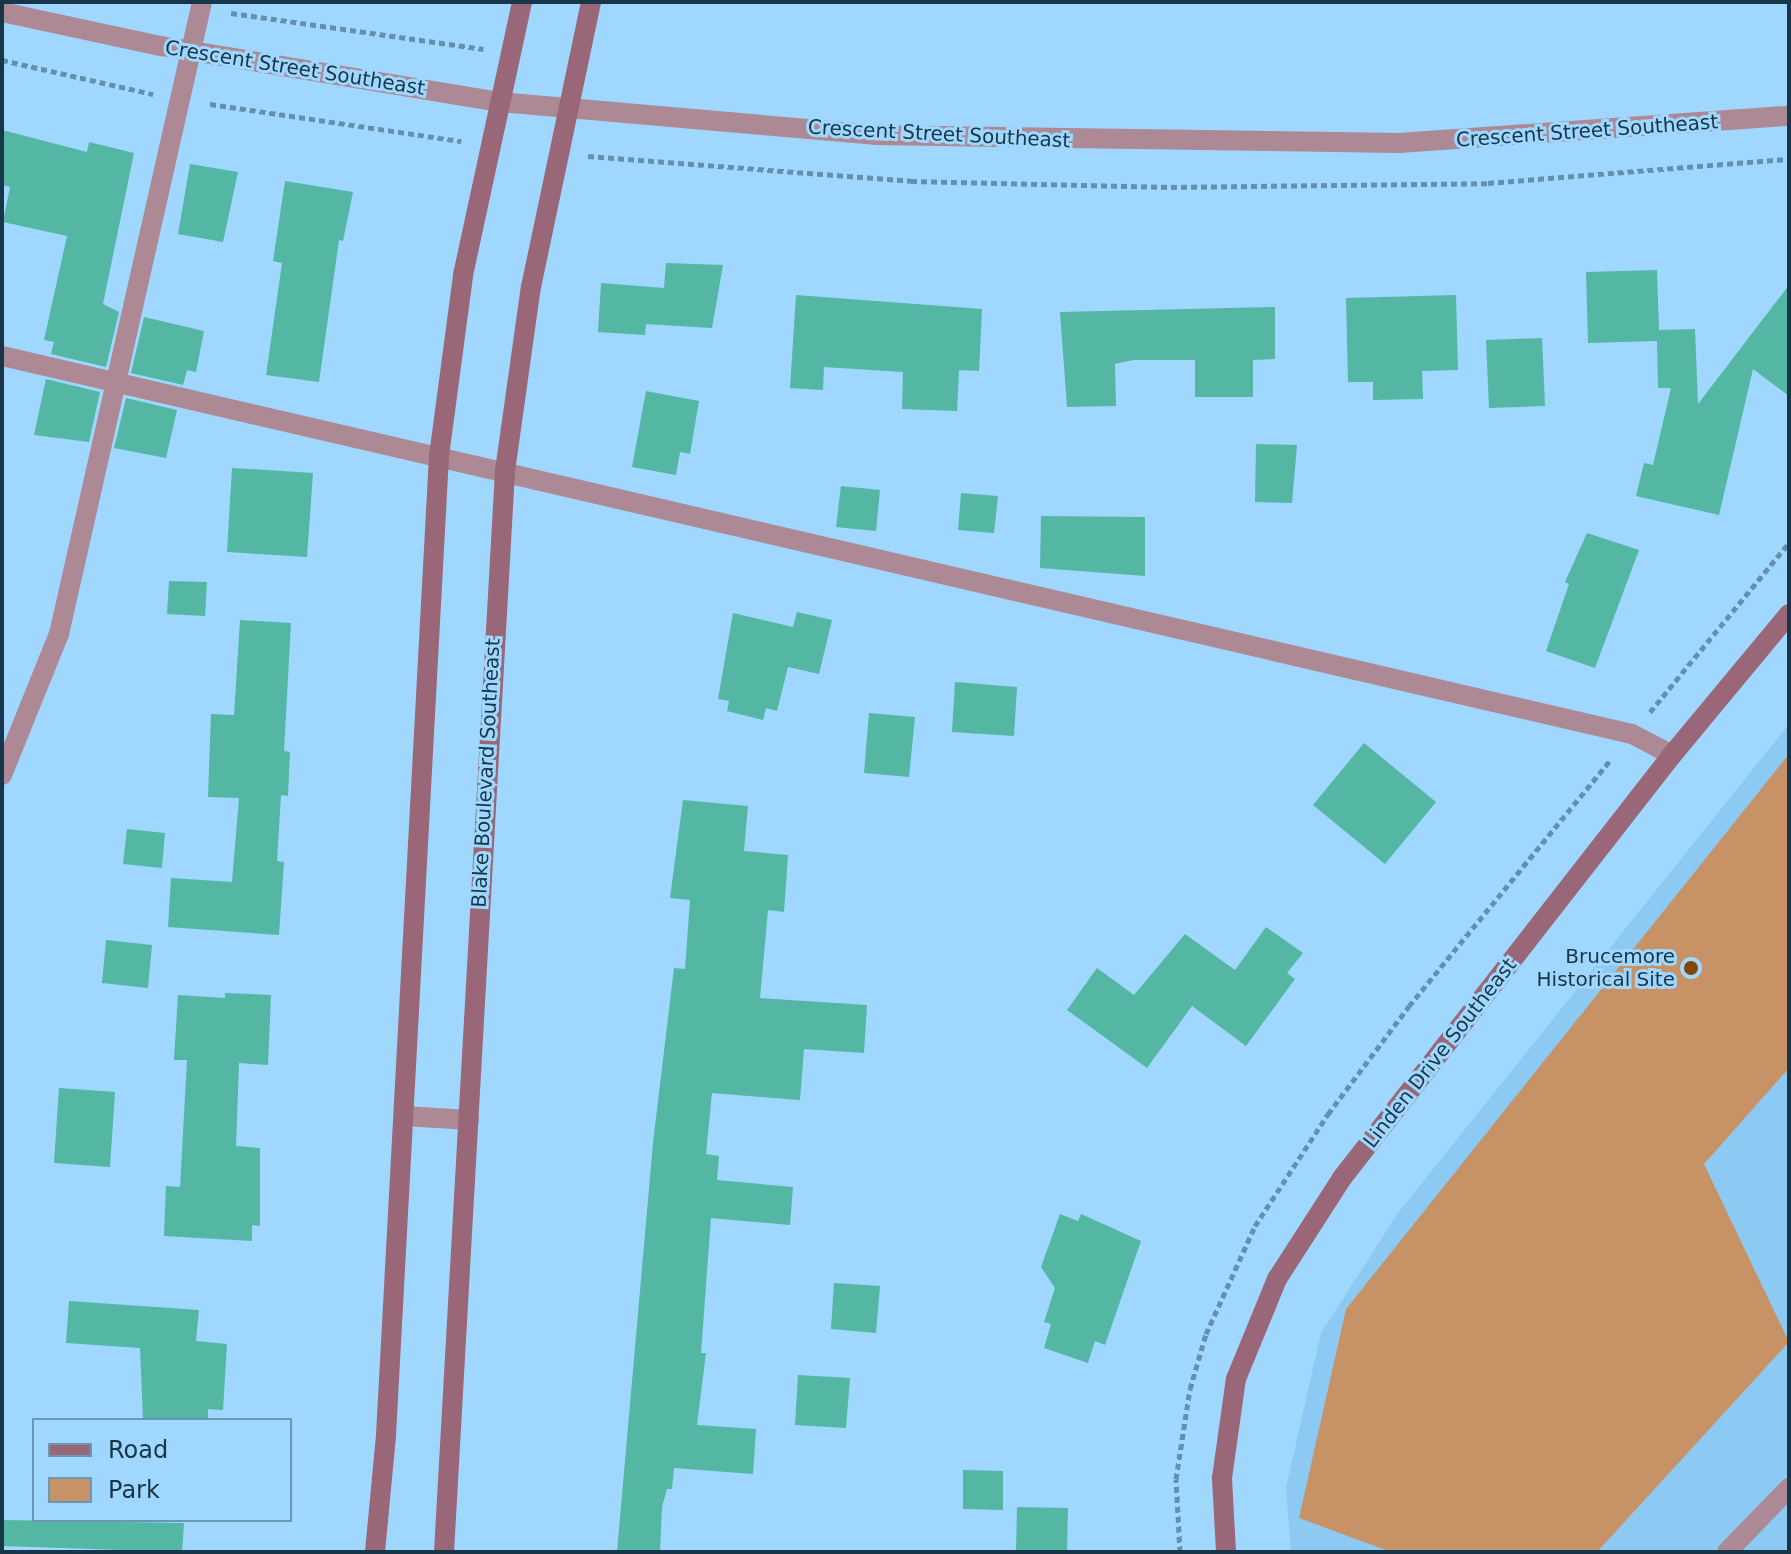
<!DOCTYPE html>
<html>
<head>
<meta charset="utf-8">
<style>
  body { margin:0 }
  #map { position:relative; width:1791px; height:1554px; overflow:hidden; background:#9fd7fe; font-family:"DejaVu Sans",sans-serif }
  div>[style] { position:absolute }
  .built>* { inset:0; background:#8cc9f3 }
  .green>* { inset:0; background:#c89267 }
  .building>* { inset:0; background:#53b7a4 }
  .path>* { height:5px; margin-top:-2.5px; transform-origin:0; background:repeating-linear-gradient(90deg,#6390ae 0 6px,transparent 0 10px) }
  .lane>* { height:20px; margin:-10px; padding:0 10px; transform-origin:10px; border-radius:10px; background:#ac8994 }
  .street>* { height:20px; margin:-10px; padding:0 10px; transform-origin:10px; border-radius:10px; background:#ac8994 }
  .secondary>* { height:20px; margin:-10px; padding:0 10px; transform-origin:10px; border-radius:10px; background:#996777 }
  .dots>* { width:22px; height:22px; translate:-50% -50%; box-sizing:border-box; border:4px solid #9fd7fe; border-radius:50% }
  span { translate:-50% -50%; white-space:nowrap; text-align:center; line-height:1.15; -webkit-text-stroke:6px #9fd7fe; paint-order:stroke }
  .street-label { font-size:20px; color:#183649 }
  .poi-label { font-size:20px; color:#183649 }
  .right { translate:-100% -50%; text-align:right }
  .frame { position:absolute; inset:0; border:4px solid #183649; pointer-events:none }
  .legend { position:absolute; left:32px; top:1418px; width:260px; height:104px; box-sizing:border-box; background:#9fd7fe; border:2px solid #6997b6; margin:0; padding:10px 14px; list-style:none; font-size:24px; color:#183649 }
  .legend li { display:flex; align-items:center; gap:16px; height:40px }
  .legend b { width:40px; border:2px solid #6997b6 }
</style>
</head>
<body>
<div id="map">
  <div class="built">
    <i style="clip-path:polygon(1789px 724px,1789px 1552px,1291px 1552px,1286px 1488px,1321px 1333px,1398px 1213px)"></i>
  </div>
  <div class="green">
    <i style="clip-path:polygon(1789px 754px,1789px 1068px,1704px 1164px,1789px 1342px,1597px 1552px,1391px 1552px,1299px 1518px,1346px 1309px)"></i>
  </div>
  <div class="building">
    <i style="clip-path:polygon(2px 130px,87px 152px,89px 142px,134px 153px,103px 304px,119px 312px,106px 367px,51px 354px,54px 342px,44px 340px,67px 236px,3px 222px,10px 187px,2px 185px)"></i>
    <i style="clip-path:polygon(190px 164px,238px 172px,223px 242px,178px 234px)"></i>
    <i style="clip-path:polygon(285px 181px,353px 192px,343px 241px,339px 240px,319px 382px,266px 375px,282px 263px,273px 261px)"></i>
    <i style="clip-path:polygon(666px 263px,723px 265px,712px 328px,646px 324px,645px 335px,598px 332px,601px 283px,664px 288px)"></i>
    <i style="clip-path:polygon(1657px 270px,1659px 330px,1695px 329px,1698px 404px,1789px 285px,1789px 396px,1753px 369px,1719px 515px,1636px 496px,1644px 463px,1653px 465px,1671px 388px,1658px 388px,1657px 341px,1588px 343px,1586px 272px)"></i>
    <i style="clip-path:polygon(796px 295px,982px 309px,979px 371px,959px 370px,957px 411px,902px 409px,903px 372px,824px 367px,823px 390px,790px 388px)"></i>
    <i style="clip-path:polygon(1456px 295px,1458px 370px,1422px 371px,1423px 399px,1373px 400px,1373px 382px,1348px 382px,1346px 298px)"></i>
    <i style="clip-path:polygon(1275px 307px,1275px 359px,1253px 360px,1253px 397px,1195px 397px,1195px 360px,1133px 360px,1115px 364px,1116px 406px,1067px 407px,1060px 312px)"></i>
    <i style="clip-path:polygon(144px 317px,204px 331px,196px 372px,187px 370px,183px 385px,131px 373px)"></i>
    <i style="clip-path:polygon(1542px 338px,1545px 406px,1489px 408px,1486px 340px)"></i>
    <i style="clip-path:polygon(46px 379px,100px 392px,89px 442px,34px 435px)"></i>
    <i style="clip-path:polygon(646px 391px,699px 401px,690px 454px,680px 452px,676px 475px,632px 467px)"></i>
    <i style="clip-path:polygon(126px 398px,177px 410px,166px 458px,114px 448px)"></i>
    <i style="clip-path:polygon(1256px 444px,1297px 445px,1292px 503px,1255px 502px)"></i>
    <i style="clip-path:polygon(232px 468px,313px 473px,307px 557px,227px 552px)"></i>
    <i style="clip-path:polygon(841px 486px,880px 490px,876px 531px,836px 527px)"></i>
    <i style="clip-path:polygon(961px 493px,998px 496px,994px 533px,958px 530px)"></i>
    <i style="clip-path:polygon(1041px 516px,1145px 517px,1145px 576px,1040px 568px)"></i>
    <i style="clip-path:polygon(1587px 533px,1639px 550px,1595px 668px,1546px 651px,1569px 584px,1565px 582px)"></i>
    <i style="clip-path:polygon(169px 581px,207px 582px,205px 616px,167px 614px)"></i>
    <i style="clip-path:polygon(797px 612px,832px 620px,819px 674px,788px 667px,777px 711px,766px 708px,763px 720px,727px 711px,729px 701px,718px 699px,733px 613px,793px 627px)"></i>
    <i style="clip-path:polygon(240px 620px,291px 623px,284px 751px,290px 752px,288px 796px,281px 795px,277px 861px,284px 862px,279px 935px,168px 927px,171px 878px,232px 882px,239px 798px,208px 797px,211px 714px,234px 715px)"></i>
    <i style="clip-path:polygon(955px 682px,1017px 687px,1014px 736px,952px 732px)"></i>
    <i style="clip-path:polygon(869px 713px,915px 717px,909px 777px,864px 773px)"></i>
    <i style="clip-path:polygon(1364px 743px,1436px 802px,1385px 864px,1313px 805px)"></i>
    <i style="clip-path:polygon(683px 800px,748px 806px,744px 851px,788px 855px,784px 912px,768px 910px,760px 998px,867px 1005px,864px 1053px,804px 1049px,800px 1100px,712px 1093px,706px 1154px,719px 1156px,717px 1180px,793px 1187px,790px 1225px,711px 1218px,701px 1353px,706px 1353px,697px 1425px,756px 1429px,753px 1474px,674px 1468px,672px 1489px,667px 1489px,662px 1507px,660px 1552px,617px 1552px,653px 1143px,674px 968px,685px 969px,690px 900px,670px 898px)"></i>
    <i style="clip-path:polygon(127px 829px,165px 833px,162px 868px,123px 864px)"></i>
    <i style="clip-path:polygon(1266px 927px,1303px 953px,1287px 973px,1295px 979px,1246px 1046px,1192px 1006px,1147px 1068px,1067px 1010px,1097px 968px,1134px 995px,1185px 934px,1235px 970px)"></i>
    <i style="clip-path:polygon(106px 940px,152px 945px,148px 988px,102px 983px)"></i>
    <i style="clip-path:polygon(225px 993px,271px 995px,268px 1065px,239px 1063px,236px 1146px,260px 1148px,260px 1226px,252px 1225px,252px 1241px,164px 1236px,166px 1186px,180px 1187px,187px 1060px,174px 1060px,178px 995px,225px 998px)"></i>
    <i style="clip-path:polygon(59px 1088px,115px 1092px,110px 1167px,54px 1163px)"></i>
    <i style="clip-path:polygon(1060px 1214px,1078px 1221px,1081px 1214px,1141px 1241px,1105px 1345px,1095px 1341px,1088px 1363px,1044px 1348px,1051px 1324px,1044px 1322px,1055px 1288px,1041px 1267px)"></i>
    <i style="clip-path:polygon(834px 1283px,880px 1286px,876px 1333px,831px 1329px)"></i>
    <i style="clip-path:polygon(69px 1301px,199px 1310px,196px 1341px,227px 1344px,223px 1410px,208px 1409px,208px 1420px,143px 1420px,140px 1348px,66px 1343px)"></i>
    <i style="clip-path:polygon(798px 1375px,850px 1378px,846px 1428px,795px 1425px)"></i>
    <i style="clip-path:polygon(963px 1470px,1003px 1471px,1003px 1510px,963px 1509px)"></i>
    <i style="clip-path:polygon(1017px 1507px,1068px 1508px,1067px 1552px,1016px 1552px)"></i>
    <i style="clip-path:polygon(2px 1520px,184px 1523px,182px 1552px,2px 1546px)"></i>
  </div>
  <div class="path">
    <i style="left:231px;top:13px;width:255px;rotate:8.1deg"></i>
    <i style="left:2px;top:60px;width:155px;rotate:12.7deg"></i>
    <i style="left:210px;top:104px;width:254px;rotate:8.4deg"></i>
    <i style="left:588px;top:156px;width:324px;rotate:4.4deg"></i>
    <i style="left:911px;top:181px;width:260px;rotate:1.3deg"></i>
    <i style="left:1171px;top:187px;width:317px;rotate:-0.7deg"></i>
    <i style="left:1488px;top:183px;width:302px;rotate:-4.6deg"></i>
    <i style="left:1650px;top:712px;width:219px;rotate:-50.6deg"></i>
    <i style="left:1180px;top:1552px;width:73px;rotate:-93.1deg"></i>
    <i style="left:1176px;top:1479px;width:91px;rotate:-81.2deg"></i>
    <i style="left:1190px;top:1389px;width:57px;rotate:-73.8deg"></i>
    <i style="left:1206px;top:1334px;width:119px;rotate:-65.6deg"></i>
    <i style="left:1255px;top:1226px;width:134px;rotate:-56.9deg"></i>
    <i style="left:1328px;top:1114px;width:135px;rotate:-53.1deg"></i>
    <i style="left:1409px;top:1006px;width:318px;rotate:-50.7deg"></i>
  </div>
  <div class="lane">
    <i style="left:2px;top:356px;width:1673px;rotate:13.06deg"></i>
    <i style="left:1632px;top:734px;width:45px;rotate:27.7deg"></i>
    <i style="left:2px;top:775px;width:152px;rotate:-68deg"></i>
    <i style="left:59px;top:634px;width:648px;rotate:-77.25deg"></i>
    <i style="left:1727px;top:1552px;width:89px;rotate:-45.9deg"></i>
  </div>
  <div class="street">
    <i style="left:2px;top:12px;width:163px;rotate:12.1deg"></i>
    <i style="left:161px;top:46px;width:344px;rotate:9.4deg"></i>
    <i style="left:500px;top:102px;width:376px;rotate:5deg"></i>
    <i style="left:875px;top:135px;width:524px;rotate:0.87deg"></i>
    <i style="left:1399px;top:143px;width:391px;rotate:-4deg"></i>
    <i style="left:404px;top:1116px;width:65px;rotate:3.5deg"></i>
  </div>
  <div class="secondary">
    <i style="left:375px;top:1552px;width:118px;rotate:-84.6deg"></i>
    <i style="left:386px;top:1435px;width:980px;rotate:-86.9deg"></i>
    <i style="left:439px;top:456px;width:183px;rotate:-82.4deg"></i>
    <i style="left:463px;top:275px;width:279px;rotate:-77.8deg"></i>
    <i style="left:444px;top:1552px;width:1083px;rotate:-86.77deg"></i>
    <i style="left:505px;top:471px;width:186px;rotate:-82deg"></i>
    <i style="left:531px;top:287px;width:291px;rotate:-78.1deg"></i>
    <i style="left:1226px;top:1552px;width:74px;rotate:-93.1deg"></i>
    <i style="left:1222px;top:1478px;width:100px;rotate:-82deg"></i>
    <i style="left:1236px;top:1379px;width:108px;rotate:-67.7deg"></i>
    <i style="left:1277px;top:1279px;width:120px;rotate:-57.2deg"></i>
    <i style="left:1342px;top:1178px;width:536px;rotate:-52.04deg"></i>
    <i style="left:1672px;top:755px;width:183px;rotate:-50.3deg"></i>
  </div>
  <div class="dots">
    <i style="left:1691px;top:968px;background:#834602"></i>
  </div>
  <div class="street-label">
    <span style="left:295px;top:68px;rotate:9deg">Crescent Street Southeast</span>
    <span style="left:1587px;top:131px;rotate:-4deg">Crescent Street Southeast</span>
    <span style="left:939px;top:134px;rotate:3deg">Crescent Street Southeast</span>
    <span style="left:486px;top:773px;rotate:-87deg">Blake Boulevard Southeast</span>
    <span style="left:1440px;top:1053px;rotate:-52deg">Linden Drive Southeast</span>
  </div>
  <div class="poi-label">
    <span class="right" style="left:1675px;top:968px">Brucemore<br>Historical Site</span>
  </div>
  <div class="frame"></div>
  <ul class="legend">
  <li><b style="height:10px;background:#996777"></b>Road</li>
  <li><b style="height:22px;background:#c89267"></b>Park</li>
  </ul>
</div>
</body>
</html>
